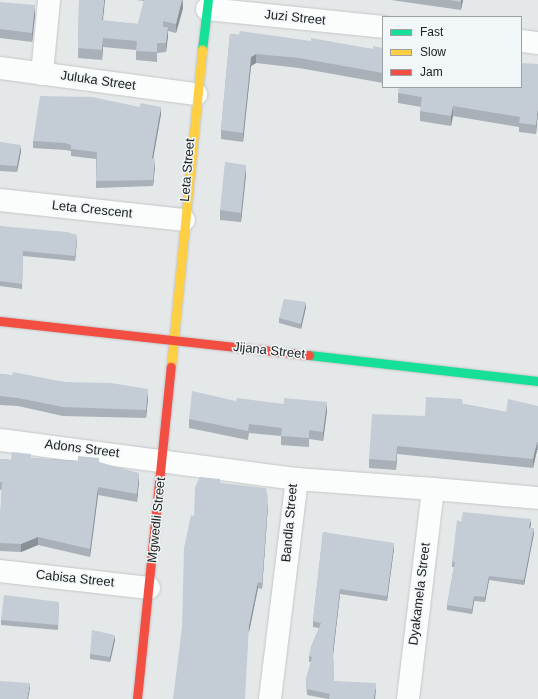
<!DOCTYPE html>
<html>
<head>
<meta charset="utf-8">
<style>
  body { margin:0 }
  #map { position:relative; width:538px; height:699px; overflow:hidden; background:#e5e8e9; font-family:Arial,sans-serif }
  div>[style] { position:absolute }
  .roads { filter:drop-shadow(0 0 1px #c4c6c7) drop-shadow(0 0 1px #c4c6c7) }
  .street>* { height:22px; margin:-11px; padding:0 11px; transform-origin:11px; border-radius:11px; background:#fbfcfc }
  .fast>* { height:9px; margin:-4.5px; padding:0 4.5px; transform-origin:4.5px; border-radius:4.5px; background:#16e098 }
  .slow>* { height:9px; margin:-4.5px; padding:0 4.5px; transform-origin:4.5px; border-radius:4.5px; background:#ffcf43 }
  .jam>* { height:9px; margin:-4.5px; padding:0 4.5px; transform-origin:4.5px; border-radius:4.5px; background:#f24e42 }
  .wall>* { inset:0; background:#a9b0b8 }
  .shaded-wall>* { inset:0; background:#899096 }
  .building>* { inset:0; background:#c4cdd6 }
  span { translate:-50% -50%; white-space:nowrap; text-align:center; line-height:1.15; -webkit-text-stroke:3px #f1f6f8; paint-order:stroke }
  .street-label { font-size:13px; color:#202223 }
  .legend { position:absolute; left:382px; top:16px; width:140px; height:72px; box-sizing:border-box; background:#f1f6f8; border:1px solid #9da1a3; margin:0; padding:5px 7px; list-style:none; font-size:12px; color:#202223 }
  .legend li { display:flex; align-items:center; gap:8px; height:20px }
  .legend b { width:20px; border:1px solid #9da1a3 }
</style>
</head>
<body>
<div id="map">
  <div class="roads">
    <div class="street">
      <i style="left:207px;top:9px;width:177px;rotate:5.8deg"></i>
      <i style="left:521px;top:41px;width:17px;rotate:7deg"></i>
      <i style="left:0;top:68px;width:198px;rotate:7.6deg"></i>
      <i style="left:42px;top:74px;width:74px;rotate:-84.6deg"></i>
      <i style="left:0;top:200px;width:185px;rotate:6.2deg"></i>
      <i style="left:0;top:440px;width:300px;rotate:7.5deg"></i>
      <i style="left:297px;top:479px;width:222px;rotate:97deg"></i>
      <i style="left:297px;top:479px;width:136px;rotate:4.2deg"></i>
      <i style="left:0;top:571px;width:150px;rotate:6.5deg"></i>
      <i style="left:408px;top:699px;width:211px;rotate:-83.2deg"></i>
      <i style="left:433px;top:489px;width:105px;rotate:4.9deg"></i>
    </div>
    <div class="fast">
      <i style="left:202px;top:50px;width:50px;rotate:-83.2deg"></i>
      <i style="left:309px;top:355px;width:230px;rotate:6.5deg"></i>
    </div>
    <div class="slow">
      <i style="left:171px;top:367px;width:319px;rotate:-84.4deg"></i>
    </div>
    <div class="jam">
      <i style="left:0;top:321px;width:311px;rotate:6.3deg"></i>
      <i style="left:137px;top:699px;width:334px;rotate:-84.2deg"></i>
    </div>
  </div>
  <div class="wall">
    <i style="clip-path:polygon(79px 0,103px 21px,138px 24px,144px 1px,136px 0,183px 0,183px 8px,176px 33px,168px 31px,166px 52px,157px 53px,157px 62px,136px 60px,136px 50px,103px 47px,102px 60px,78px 58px)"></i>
    <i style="clip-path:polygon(391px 0,463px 0,461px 10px)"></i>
    <i style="clip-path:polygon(0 2px,35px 15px,32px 42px,0 38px)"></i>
    <i style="clip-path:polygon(230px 34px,373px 49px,383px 48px,383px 83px,299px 68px,256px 63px,251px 66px,243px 142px,221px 139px,221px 130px)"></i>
    <i style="clip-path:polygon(538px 64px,536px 134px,519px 132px,519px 127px,453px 116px,451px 126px,420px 121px,420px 111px,421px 107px,398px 103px,398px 93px)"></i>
    <i style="clip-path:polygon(161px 114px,153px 159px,155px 166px,153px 186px,96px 188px,96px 159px,71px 156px,71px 151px,65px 150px,33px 148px,33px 141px)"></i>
    <i style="clip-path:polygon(0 142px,21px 151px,17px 172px,0 171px)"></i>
    <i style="clip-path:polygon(246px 174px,241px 222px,220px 220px,220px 210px)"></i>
    <i style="clip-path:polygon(0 226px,77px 240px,75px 261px,23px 256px,22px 289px,0 286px)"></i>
    <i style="clip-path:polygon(306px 307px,301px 329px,279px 323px,279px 318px)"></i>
    <i style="clip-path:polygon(0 374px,64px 382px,148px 398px,146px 418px,63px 416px,18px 406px,0 405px)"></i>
    <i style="clip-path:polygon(236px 401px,327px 411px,323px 441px,309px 439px,309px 447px,281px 445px,281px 436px,249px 433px,248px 440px,189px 428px,189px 419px)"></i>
    <i style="clip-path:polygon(463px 404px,506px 412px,538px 406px,538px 450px,537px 450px,533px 468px,397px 454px,396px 470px,369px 468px,369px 459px,425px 416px)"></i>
    <i style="clip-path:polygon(31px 458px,99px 462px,139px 481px,137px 502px,98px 495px,90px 557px,38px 545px,21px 552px,0 551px,0 518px,2px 490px,0 490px,0 459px,11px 460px)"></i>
    <i style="clip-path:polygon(220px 483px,268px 505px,262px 589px,258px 588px,249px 632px,182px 627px)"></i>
    <i style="clip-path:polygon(461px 522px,531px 524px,530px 528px,534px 533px,524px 585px,489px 580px,485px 602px,474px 601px,472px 614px,447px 610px,447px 605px,454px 567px,452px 567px,452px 562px)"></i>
    <i style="clip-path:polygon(323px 532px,394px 548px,387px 601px,340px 594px,333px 654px,334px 681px,376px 689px,375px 699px,328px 699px,307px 695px,306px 679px,311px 662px,309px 662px,309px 656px,319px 628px,313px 627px,313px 621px)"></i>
    <i style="clip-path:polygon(59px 602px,58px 630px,1px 625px,1px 620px)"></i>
    <i style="clip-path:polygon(115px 640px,110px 662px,90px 659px,90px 654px)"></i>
  </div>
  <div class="shaded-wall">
    <i style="clip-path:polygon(104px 0,105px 0,102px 30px,102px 20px)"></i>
    <i style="clip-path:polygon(182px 0,183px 8px,176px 33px,176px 24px)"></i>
    <i style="clip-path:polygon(461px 0,463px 0,461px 10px)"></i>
    <i style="clip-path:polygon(35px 5px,35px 15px,32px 42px,32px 33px)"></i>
    <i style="clip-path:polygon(168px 27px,168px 37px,166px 52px,166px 43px)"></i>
    <i style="clip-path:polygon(103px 38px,103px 47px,102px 60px,102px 50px)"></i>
    <i style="clip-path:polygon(256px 54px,256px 63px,251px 66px,243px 142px,243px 133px,251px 57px)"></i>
    <i style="clip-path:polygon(538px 105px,538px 114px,536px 134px,536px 125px)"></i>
    <i style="clip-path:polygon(453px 106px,453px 116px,451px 126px,451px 116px)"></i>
    <i style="clip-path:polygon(161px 107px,161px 114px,152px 165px,152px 158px)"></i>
    <i style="clip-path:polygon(21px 145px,21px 151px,17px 172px,17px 166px)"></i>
    <i style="clip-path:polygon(155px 159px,155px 166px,153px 186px,153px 180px)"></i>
    <i style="clip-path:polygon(246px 165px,246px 174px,241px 222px,241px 213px)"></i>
    <i style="clip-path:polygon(77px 235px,77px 240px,75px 261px,75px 256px)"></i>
    <i style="clip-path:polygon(306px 302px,306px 307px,301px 329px,301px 324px)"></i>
    <i style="clip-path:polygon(148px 389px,148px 398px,146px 418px,146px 410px)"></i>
    <i style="clip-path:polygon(327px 402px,327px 411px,323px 441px,323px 432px)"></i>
    <i style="clip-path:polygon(537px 442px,537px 450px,533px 468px,533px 459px)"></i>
    <i style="clip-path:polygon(397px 446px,397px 454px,396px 470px,396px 461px)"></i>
    <i style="clip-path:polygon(139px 473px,139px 481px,137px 502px,137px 494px)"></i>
    <i style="clip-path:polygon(98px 487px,98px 495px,90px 557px,90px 549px)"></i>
    <i style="clip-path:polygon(268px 499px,268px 505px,262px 589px,262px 583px)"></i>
    <i style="clip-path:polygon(531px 519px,531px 524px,529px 533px,529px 528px)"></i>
    <i style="clip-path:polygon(534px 528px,534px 533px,524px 585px,524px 580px)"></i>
    <i style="clip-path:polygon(38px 537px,38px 545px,21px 552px,21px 544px)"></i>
    <i style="clip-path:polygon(394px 543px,394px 548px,387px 601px,387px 596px)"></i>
    <i style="clip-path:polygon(489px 576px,489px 580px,485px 602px,485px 597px)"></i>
    <i style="clip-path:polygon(258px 582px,258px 588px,249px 632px,249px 626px)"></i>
    <i style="clip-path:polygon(340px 589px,340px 594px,333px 655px,333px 649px)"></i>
    <i style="clip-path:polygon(474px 596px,474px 601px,472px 614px,472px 609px)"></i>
    <i style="clip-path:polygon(115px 635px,115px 640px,110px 662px,110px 657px)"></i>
    <i style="clip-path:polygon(30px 683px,30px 688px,28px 699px,27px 699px)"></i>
    <i style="clip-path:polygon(376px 683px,375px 699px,374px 699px)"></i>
  </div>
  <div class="building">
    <i style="clip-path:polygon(79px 0,104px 0,102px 20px,138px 24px,144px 0,182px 0,176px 24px,163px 21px,163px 27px,168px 27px,166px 43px,157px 43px,157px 52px,136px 51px,137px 41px,103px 38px,102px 50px,78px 48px)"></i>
    <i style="clip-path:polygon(450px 0,461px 0,461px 2px)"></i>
    <i style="clip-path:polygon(0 2px,35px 5px,32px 33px,0 29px)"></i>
    <i style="clip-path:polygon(240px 31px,311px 41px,311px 38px,373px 49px,373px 46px,383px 48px,383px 73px,299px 58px,256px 54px,251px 57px,243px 133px,221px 130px,230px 34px,239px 35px)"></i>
    <i style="clip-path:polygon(521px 63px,538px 64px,538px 105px,536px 125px,519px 123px,520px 117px,453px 106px,451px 116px,420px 111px,422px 97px,398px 93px,399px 87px,521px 87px)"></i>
    <i style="clip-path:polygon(40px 96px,92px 97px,140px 107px,140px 103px,161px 107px,152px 158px,155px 159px,153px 180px,96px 181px,97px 152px,71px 149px,71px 145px,65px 143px,33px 141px)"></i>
    <i style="clip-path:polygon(0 142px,21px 145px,17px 166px,0 165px)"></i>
    <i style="clip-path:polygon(225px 162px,246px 165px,241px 213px,220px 210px)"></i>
    <i style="clip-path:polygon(0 226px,67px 232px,77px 235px,75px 256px,23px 251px,22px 284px,0 281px)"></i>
    <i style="clip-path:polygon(284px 299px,306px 302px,301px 324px,279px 318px)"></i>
    <i style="clip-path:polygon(13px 372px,64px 382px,111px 383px,148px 389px,146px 410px,63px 407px,18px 398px,0 396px,0 374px,12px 375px)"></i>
    <i style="clip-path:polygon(192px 391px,236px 401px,237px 398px,284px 404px,284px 398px,327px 402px,323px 432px,309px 430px,309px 438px,281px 436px,282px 428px,249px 424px,248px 431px,189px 419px)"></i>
    <i style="clip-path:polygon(426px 397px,462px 399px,463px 404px,506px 412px,508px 399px,538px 406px,538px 442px,537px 442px,533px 459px,397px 446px,396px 461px,369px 459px,372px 414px,425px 416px)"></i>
    <i style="clip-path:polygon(12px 452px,31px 454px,31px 458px,78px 461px,78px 456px,99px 458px,99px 462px,139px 473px,137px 494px,98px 487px,90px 549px,38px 537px,21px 544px,0 543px,0 518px,2px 482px,0 482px,0 459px,11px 460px)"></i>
    <i style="clip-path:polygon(200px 477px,220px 479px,220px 483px,266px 488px,268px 499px,262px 583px,258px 582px,249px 626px,245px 699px,173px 699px,182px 627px,184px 548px,191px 515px,194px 516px,195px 487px)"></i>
    <i style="clip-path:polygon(463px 512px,531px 519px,529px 528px,534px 528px,524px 580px,489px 576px,485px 597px,474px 596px,472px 609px,447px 605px,455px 562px,452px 562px,457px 520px,461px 522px)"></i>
    <i style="clip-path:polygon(323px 532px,394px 543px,387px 596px,340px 589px,333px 649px,334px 681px,376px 683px,374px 699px,329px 699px,330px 694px,307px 689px,306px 679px,312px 657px,309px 656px,311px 646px,321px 623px,313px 621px)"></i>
    <i style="clip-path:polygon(4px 595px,59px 602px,58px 625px,1px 620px)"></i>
    <i style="clip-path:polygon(92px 630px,115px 635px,110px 657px,90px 654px)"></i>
    <i style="clip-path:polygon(0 681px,30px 683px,27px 699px,0 699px)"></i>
  </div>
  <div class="street-label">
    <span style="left:295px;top:18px;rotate:6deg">Juzi Street</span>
    <span style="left:98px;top:81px;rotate:8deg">Juluka Street</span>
    <span style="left:188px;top:170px;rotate:-85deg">Leta Street</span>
    <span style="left:92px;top:210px;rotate:6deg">Leta Crescent</span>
    <span style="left:269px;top:351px;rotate:6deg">Jijana Street</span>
    <span style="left:82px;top:449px;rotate:7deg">Adons Street</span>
    <span style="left:157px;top:520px;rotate:-84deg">Mgwedli Street</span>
    <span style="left:290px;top:523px;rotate:-85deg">Bandla Street</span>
    <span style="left:75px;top:579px;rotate:6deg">Cabisa Street</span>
    <span style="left:420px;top:594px;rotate:-83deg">Dyakamela Street</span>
  </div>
  <ul class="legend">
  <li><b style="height:5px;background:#16e098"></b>Fast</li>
  <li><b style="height:5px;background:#ffcf43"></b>Slow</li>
  <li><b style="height:5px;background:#f24e42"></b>Jam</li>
  </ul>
</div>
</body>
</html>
